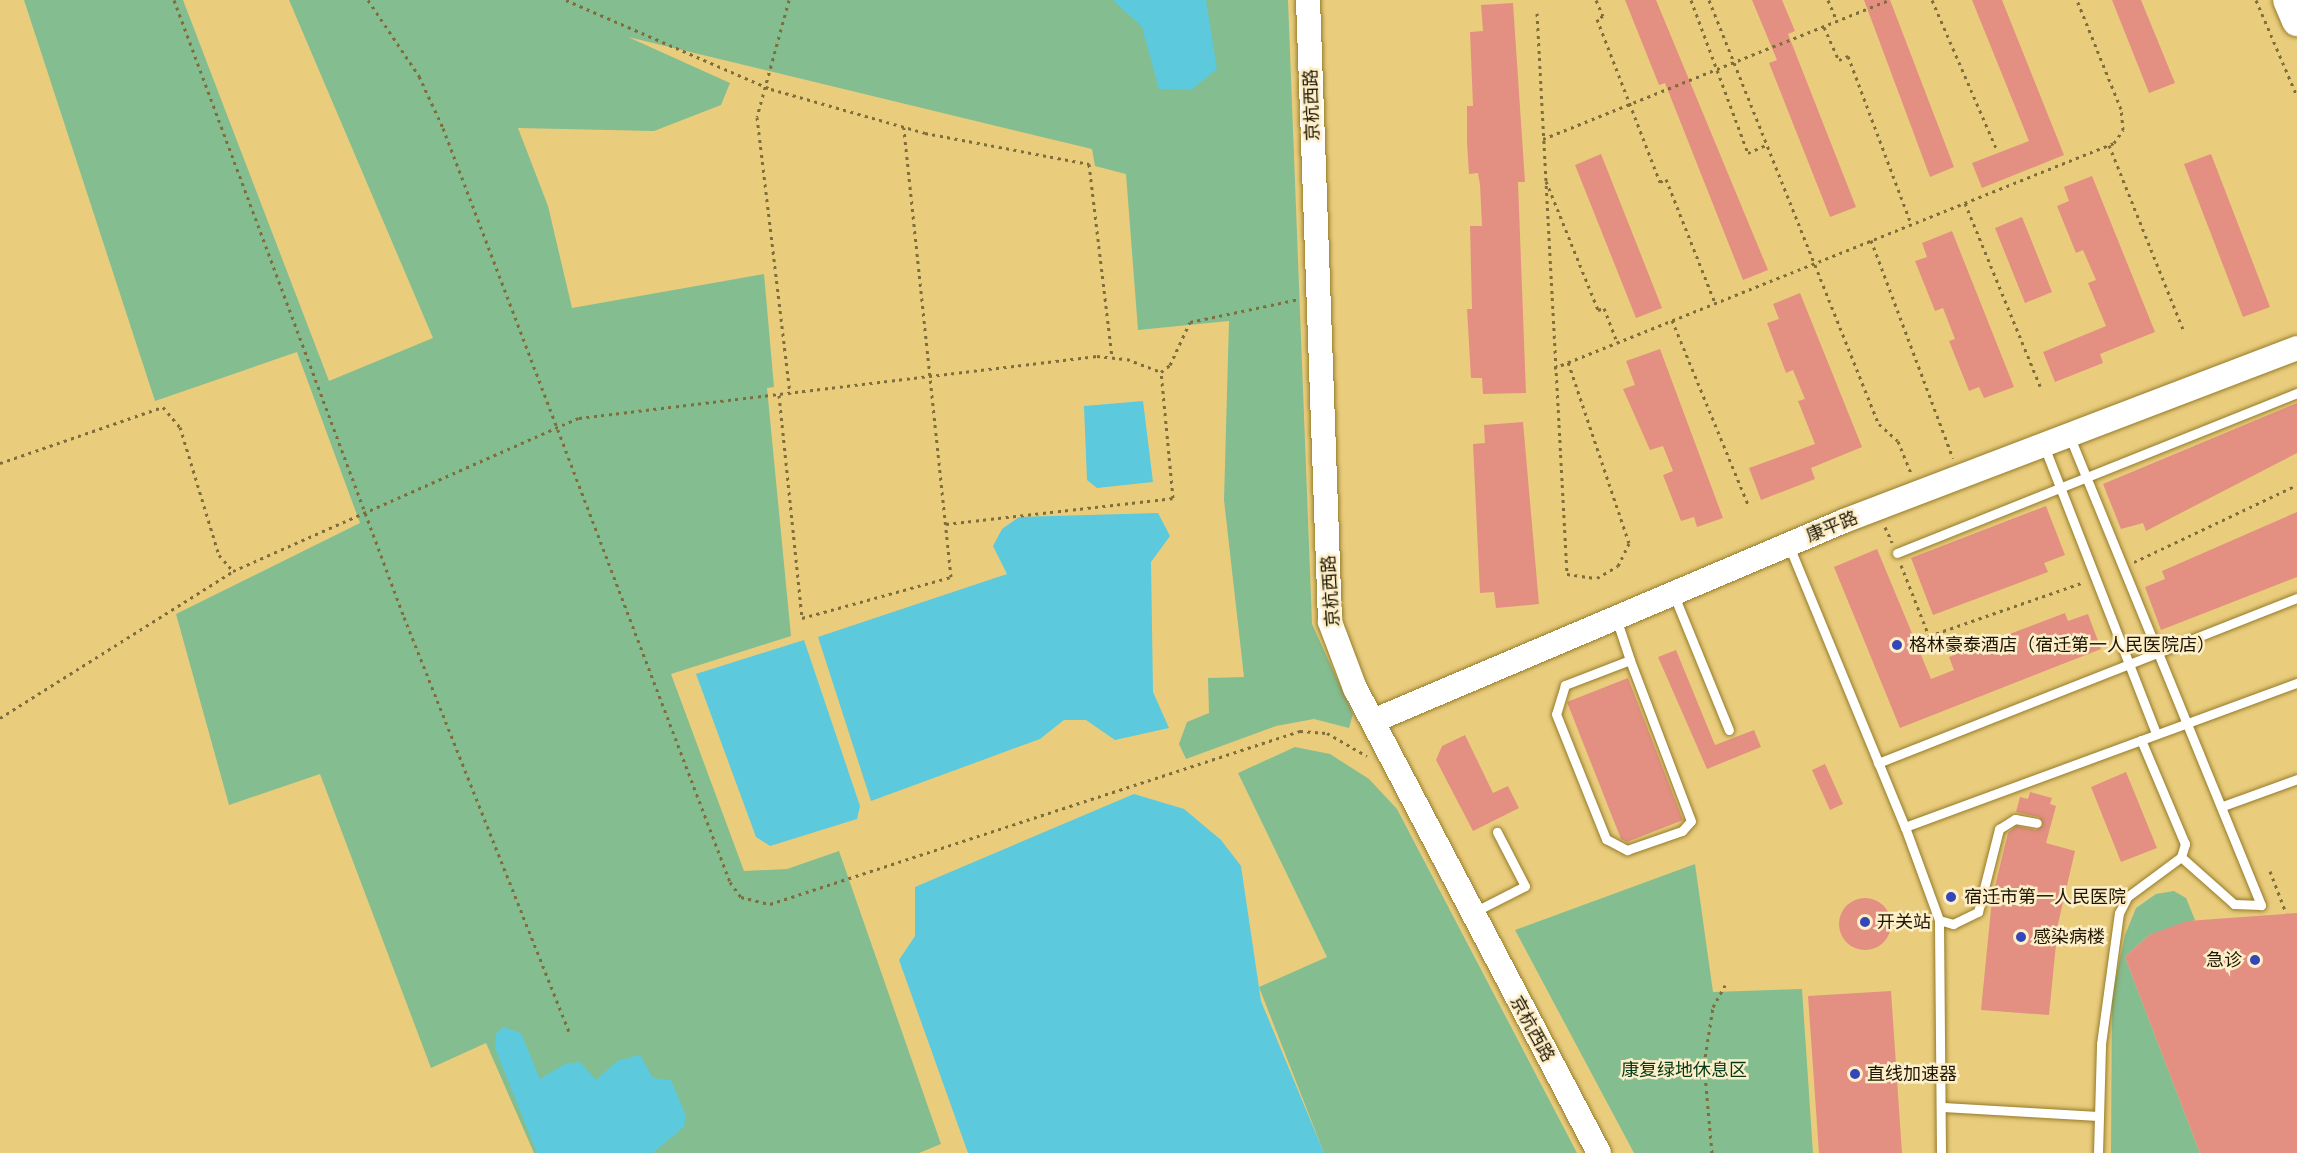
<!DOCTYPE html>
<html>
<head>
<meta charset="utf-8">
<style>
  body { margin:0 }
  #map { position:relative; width:2297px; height:1153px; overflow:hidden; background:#e9cd7d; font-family:"Varela Round","Noto Sans SC",sans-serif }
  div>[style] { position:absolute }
  .green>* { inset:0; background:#84bd90 }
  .water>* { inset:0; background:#5cc9dc }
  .building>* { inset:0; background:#e39082 }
  .round { border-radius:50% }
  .path>* { height:3px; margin-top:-1.5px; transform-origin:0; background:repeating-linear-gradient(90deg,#7f6d3c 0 3px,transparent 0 7.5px) }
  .roads { filter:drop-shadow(0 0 2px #957b29) drop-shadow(0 0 2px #957b29) }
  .service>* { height:9px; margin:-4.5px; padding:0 4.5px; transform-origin:4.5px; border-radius:4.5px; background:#fff }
  .tertiary>* { height:24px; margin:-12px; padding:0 12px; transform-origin:12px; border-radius:12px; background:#fff }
  .primary>* { height:30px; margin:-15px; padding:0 15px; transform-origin:15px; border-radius:15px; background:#fff }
  .dots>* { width:16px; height:16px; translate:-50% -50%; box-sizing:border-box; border:3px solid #fdefc9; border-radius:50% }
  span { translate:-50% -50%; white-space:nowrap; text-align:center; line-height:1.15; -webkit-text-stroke:5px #fdefc9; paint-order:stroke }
  .street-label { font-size:18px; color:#1e1500 }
  .poi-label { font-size:18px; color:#1e1500 }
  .left { translate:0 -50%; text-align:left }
  .right { translate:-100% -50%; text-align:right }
  .park-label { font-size:18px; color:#033918 }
</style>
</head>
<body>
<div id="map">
  <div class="green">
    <i style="clip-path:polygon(24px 0,183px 0,329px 381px,433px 338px,289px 0,1288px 0,1312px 624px,1353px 714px,1349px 728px,1314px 719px,1276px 726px,1186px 759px,1179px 744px,1187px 722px,1209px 713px,1208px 678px,1244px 677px,1224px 500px,1229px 321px,1138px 330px,1126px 174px,1095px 166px,1092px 149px,628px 37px,730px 83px,721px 105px,654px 131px,518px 128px,548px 206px,572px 308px,764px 274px,774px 387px,767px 388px,791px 636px,671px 674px,744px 871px,787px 869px,839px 851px,941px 1144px,919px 1153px,534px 1153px,486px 1043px,431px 1068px,320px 774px,229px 805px,176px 614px,360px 523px,297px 352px,155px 401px)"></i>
    <i style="clip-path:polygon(1295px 747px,1330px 754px,1369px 779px,1397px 809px,1577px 1153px,1324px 1153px,1259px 987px,1327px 957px,1238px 773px)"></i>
    <i style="clip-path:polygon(1695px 864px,1713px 992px,1802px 989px,1813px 1153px,1634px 1153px,1515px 930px)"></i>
    <i style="clip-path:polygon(2174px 891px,2186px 898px,2195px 920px,2149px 935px,2125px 957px,2200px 1153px,2111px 1153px,2112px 996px,2125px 935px,2136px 908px,2156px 894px)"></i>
  </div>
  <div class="water">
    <i style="clip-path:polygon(1113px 0,1206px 0,1217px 69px,1191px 90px,1159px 89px,1142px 27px)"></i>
    <i style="clip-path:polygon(1143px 401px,1153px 482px,1097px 488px,1087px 480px,1084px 406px)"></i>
    <i style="clip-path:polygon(1158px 513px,1170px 536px,1151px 562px,1153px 692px,1169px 728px,1115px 740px,1086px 720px,1064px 720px,1040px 739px,871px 801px,818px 637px,1007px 574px,993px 546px,1002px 529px,1019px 517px)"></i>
    <i style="clip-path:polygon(804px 640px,860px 806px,857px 819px,770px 846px,756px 837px,696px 674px)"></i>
    <i style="clip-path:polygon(1134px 794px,1184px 809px,1221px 840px,1241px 866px,1261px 1001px,1324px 1153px,968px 1153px,899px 960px,915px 936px,915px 887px)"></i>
    <i style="clip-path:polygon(503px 1027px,521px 1033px,540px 1079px,565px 1064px,580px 1062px,596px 1080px,617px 1061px,640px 1055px,653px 1078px,671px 1080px,686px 1116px,684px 1127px,653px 1153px,537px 1153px,495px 1048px,496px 1034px)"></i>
  </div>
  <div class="building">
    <i style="clip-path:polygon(1625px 0,1656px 0,1768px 270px,1743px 280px,1665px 83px,1659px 85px)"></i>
    <i style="clip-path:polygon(1752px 0,1782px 0,1795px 31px,1788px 34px,1856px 207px,1830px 217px,1769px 63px,1777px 60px)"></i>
    <i style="clip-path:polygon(1864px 0,1890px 0,1954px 167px,1930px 177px)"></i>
    <i style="clip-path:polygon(1972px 0,2002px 0,2064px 155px,1982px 188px,1972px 163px,2029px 141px)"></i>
    <i style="clip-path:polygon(2112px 0,2141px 0,2175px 83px,2149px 93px)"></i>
    <i style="clip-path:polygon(1513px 3px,1525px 182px,1518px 182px,1526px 393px,1483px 394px,1482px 378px,1471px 378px,1467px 309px,1472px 309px,1470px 226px,1482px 226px,1480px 185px,1478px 173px,1469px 174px,1467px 143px,1467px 106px,1473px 106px,1470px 32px,1483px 31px,1481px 5px)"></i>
    <i style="clip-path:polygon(1601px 154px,1662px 308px,1636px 318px,1575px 165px)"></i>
    <i style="clip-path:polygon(2211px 154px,2270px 307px,2243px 317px,2184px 164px)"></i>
    <i style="clip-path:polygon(2092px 176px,2155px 332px,2100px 354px,2103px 363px,2055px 382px,2043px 352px,2106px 326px,2088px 283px,2096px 280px,2083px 250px,2076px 253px,2057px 206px,2069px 201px,2064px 187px)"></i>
    <i style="clip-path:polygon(2022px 217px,2052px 292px,2025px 303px,1995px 228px)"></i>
    <i style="clip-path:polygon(1952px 231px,2014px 387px,1984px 398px,1979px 387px,1969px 391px,1949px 341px,1955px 339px,1943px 308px,1935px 311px,1915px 261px,1927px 257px,1922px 243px)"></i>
    <i style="clip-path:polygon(1800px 293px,1862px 447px,1811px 468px,1815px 479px,1761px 500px,1749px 468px,1815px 444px,1798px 401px,1805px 399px,1793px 370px,1786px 373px,1767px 323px,1779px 319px,1773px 304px)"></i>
    <i style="clip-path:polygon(1660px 349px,1723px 518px,1697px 527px,1694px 517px,1681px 521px,1663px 475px,1673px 471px,1663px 446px,1650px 450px,1623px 389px,1635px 385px,1626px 361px)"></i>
    <i style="clip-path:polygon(2297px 403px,2297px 453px,2146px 531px,2143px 523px,2121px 529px,2103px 484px)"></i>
    <i style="clip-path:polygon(1523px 422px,1539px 604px,1496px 608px,1494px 592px,1480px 593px,1473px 444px,1485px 443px,1484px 425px)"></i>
    <i style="clip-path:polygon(2046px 506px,2065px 555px,2044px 563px,2048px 572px,1933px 615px,1911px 558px)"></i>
    <i style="clip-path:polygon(2297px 512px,2297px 577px,2161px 630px,2145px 587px,2165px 579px,2162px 571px)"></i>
    <i style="clip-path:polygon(1877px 549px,1931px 679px,1954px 670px,1949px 657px,2065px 613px,2068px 621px,2088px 614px,2101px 649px,1900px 728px,1834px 567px)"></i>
    <i style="clip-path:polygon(1676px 650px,1715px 745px,1754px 730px,1761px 747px,1707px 769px,1658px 657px)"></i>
    <i style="clip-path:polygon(1628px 678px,1683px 820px,1627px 842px,1621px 839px,1567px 702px)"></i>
    <i style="clip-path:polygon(1465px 735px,1493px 793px,1508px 786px,1519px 808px,1473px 831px,1436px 760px,1442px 746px)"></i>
    <i style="clip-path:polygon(1825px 764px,1843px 804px,1830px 810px,1812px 770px)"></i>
    <i style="clip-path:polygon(2126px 772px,2157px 848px,2121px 862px,2091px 787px)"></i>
    <i style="clip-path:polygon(2030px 792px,2052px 798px,2050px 804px,2056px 806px,2046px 843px,2075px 851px,2058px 924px,2049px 1015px,1981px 1010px,1992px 899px,2008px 833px,2016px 826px,2036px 830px,2043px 825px,2039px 817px,2016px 812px,2020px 797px,2028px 799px)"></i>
    <i class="round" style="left:1839px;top:898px;width:52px;height:52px"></i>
    <i style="clip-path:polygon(2297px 913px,2297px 1153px,2200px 1153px,2125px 957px,2149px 935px,2187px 921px)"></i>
    <i style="clip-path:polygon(1891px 991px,1902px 1153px,1819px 1153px,1808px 996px)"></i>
  </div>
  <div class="path">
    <i style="left:174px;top:0;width:658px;rotate:69.56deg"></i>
    <i style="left:404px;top:617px;width:446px;rotate:68.3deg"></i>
    <i style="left:368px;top:0;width:92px;rotate:56.1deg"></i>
    <i style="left:419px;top:76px;width:57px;rotate:65.2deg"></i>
    <i style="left:443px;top:128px;width:807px;rotate:69.16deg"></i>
    <i style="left:730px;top:882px;width:19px;rotate:54deg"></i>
    <i style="left:741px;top:897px;width:30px;rotate:14deg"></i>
    <i style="left:770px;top:904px;width:558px;rotate:-18.08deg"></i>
    <i style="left:1300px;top:731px;width:27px;rotate:4deg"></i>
    <i style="left:1327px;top:733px;width:46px;rotate:29.9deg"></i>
    <i style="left:566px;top:0;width:223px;rotate:23.5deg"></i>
    <i style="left:771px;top:89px;width:160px;rotate:15.9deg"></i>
    <i style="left:925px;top:133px;width:167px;rotate:10.7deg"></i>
    <i style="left:1089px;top:164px;width:193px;rotate:83.2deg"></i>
    <i style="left:789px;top:0;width:121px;rotate:105.3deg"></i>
    <i style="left:757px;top:117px;width:279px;rotate:83.2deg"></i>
    <i style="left:1596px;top:0;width:17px;rotate:66deg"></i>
    <i style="left:1603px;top:16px;width:7px;rotate:153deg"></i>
    <i style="left:1597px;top:19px;width:175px;rotate:68.9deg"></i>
    <i style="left:1660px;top:182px;width:7px;rotate:-27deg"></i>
    <i style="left:1666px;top:179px;width:133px;rotate:68.4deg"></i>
    <i style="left:1691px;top:0;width:163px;rotate:69.6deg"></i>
    <i style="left:1748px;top:153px;width:20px;rotate:-24deg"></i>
    <i style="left:1709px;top:0;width:457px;rotate:68.2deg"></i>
    <i style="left:1879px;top:424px;width:25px;rotate:42deg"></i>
    <i style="left:1898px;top:441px;width:35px;rotate:68deg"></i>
    <i style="left:1828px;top:0;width:23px;rotate:67deg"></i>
    <i style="left:1932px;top:0;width:161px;rotate:66.6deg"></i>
    <i style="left:2256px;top:0;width:104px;rotate:66.9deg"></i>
    <i style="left:1537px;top:13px;width:562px;rotate:86.94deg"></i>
    <i style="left:1567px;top:574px;width:30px;rotate:8deg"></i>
    <i style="left:1597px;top:578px;width:24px;rotate:-30deg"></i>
    <i style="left:1618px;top:566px;width:25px;rotate:-64deg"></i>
    <i style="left:1629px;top:543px;width:191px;rotate:-108.6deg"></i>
    <i style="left:1824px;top:27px;width:36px;rotate:66deg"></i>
    <i style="left:1839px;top:60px;width:10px;rotate:-24deg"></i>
    <i style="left:1848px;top:56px;width:179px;rotate:69.4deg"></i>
    <i style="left:1543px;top:139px;width:372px;rotate:-21.9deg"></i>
    <i style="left:2109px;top:145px;width:198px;rotate:68.1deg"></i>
    <i style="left:1546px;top:181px;width:139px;rotate:68deg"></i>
    <i style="left:1598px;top:310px;width:6px;rotate:-18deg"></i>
    <i style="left:1604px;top:308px;width:36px;rotate:69deg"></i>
    <i style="left:1965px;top:203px;width:198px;rotate:67.7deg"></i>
    <i style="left:1871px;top:240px;width:233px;rotate:69.4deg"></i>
    <i style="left:1672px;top:320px;width:199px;rotate:67.6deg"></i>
    <i style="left:1554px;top:368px;width:604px;rotate:-21.89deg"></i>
    <i style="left:2114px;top:143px;width:16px;rotate:-55deg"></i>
    <i style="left:2123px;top:130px;width:21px;rotate:-95deg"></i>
    <i style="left:2121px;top:109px;width:118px;rotate:-112deg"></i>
    <i style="left:779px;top:395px;width:224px;rotate:84.1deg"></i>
    <i style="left:802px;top:618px;width:155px;rotate:-15.4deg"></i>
    <i style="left:951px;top:577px;width:452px;rotate:-96deg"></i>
    <i style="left:0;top:463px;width:172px;rotate:-19deg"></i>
    <i style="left:163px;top:407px;width:26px;rotate:50deg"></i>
    <i style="left:180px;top:427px;width:134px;rotate:73.1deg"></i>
    <i style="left:219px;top:555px;width:21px;rotate:49deg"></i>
    <i style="left:946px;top:524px;width:228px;rotate:-6.5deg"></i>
    <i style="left:1173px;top:498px;width:127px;rotate:-95.4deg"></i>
    <i style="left:1885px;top:527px;width:17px;rotate:65deg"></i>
    <i style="left:2134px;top:562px;width:180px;rotate:-25.3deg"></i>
    <i style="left:1901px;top:565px;width:76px;rotate:68.5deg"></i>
    <i style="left:1929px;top:636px;width:164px;rotate:-19.2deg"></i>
    <i style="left:0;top:718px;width:275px;rotate:-32.2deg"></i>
    <i style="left:233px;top:571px;width:378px;rotate:-23.9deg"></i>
    <i style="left:579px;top:418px;width:522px;rotate:-6.83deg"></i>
    <i style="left:1097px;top:356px;width:30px;rotate:6deg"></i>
    <i style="left:1127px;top:359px;width:36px;rotate:21deg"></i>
    <i style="left:1161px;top:372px;width:11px;rotate:-38deg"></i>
    <i style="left:1170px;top:365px;width:47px;rotate:-65.1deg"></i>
    <i style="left:1190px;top:322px;width:111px;rotate:-11.9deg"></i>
    <i style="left:2270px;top:871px;width:45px;rotate:69.1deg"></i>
    <i style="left:1712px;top:1153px;width:89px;rotate:-95.1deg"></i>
    <i style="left:1704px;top:1064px;width:58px;rotate:-81deg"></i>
    <i style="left:1713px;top:1007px;width:25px;rotate:-61deg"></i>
  </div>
  <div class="roads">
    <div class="service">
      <i style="left:2069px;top:435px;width:508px;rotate:67.78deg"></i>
      <i style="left:2261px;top:905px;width:27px;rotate:-178deg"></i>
      <i style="left:2234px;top:904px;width:71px;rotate:-138.4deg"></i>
      <i style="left:2044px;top:446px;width:309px;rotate:68.7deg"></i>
      <i style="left:1789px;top:546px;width:304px;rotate:67.6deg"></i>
      <i style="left:1897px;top:553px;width:431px;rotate:-21.8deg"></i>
      <i style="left:1673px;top:593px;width:148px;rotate:67.8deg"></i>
      <i style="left:1616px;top:618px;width:44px;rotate:71.6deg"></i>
      <i style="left:1630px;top:660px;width:70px;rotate:159deg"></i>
      <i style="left:1565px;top:685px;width:30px;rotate:107deg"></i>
      <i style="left:1556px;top:714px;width:135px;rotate:68.2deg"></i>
      <i style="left:1606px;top:839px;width:24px;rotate:28deg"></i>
      <i style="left:1627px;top:850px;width:58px;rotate:-19.1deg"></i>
      <i style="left:1682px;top:831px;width:13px;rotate:-48deg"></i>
      <i style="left:1691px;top:821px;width:172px;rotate:-110.8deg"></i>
      <i style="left:1878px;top:763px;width:450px;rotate:-21.5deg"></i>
      <i style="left:2223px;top:806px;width:79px;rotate:-20deg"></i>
      <i style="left:1474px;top:912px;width:57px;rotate:-27deg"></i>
      <i style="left:1525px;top:886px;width:61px;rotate:-117.4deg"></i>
      <i style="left:1939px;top:920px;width:15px;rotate:16deg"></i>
      <i style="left:1953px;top:924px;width:28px;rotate:-26deg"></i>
      <i style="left:1978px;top:912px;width:86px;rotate:-75.8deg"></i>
      <i style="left:1999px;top:829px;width:19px;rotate:-32deg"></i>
      <i style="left:2015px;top:819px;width:22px;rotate:10deg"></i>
      <i style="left:1943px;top:1107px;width:155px;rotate:3.3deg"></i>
      <i style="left:1941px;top:1153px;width:233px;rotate:-90.5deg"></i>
      <i style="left:1939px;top:920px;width:99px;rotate:-110.1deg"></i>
      <i style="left:1905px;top:827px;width:418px;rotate:-20.2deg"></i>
      <i style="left:2098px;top:1153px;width:109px;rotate:-88.4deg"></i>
      <i style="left:2101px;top:1044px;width:132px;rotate:-82.2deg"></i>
      <i style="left:2119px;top:913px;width:18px;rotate:-63deg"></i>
      <i style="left:2127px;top:897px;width:67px;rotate:-36.5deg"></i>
      <i style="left:2181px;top:857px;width:14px;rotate:-73deg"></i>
      <i style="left:2185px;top:844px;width:113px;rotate:-112.9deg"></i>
    </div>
    <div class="tertiary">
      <i style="left:1308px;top:0;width:622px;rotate:87.97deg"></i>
      <i style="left:1330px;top:622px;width:71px;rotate:69.3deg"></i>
      <i style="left:1355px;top:688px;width:525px;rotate:62.31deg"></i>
      <i style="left:1373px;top:721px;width:512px;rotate:-23.01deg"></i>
      <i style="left:1844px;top:521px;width:485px;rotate:-20.9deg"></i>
    </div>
    <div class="primary">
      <i style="left:2288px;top:0;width:23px;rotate:67deg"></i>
    </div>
  </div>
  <div class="dots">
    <i style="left:1897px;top:645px;background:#3446b8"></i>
    <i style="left:1951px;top:897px;background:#3446b8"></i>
    <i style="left:1865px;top:922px;background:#3446b8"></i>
    <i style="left:2021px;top:937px;background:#3446b8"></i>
    <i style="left:2255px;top:960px;background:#3446b8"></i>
    <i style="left:1855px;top:1074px;background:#3446b8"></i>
  </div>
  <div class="street-label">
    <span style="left:1312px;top:105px;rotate:-92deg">京杭西路</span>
    <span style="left:1832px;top:527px;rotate:-22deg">康平路</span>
    <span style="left:1331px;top:591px;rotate:-94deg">京杭西路</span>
    <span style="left:1532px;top:1029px;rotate:61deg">京杭西路</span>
  </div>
  <div class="poi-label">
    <span class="left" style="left:1909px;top:645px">格林豪泰酒店（宿迁第一人民医院店）</span>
    <span class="left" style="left:1964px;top:897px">宿迁市第一人民医院</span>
    <span class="left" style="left:1877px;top:922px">开关站</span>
    <span class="left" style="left:2033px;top:937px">感染病楼</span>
    <span class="right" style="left:2242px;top:960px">急诊</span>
    <span class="left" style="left:1867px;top:1074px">直线加速器</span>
  </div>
  <div class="park-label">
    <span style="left:1684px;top:1070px">康复绿地休息区</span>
  </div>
</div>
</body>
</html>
